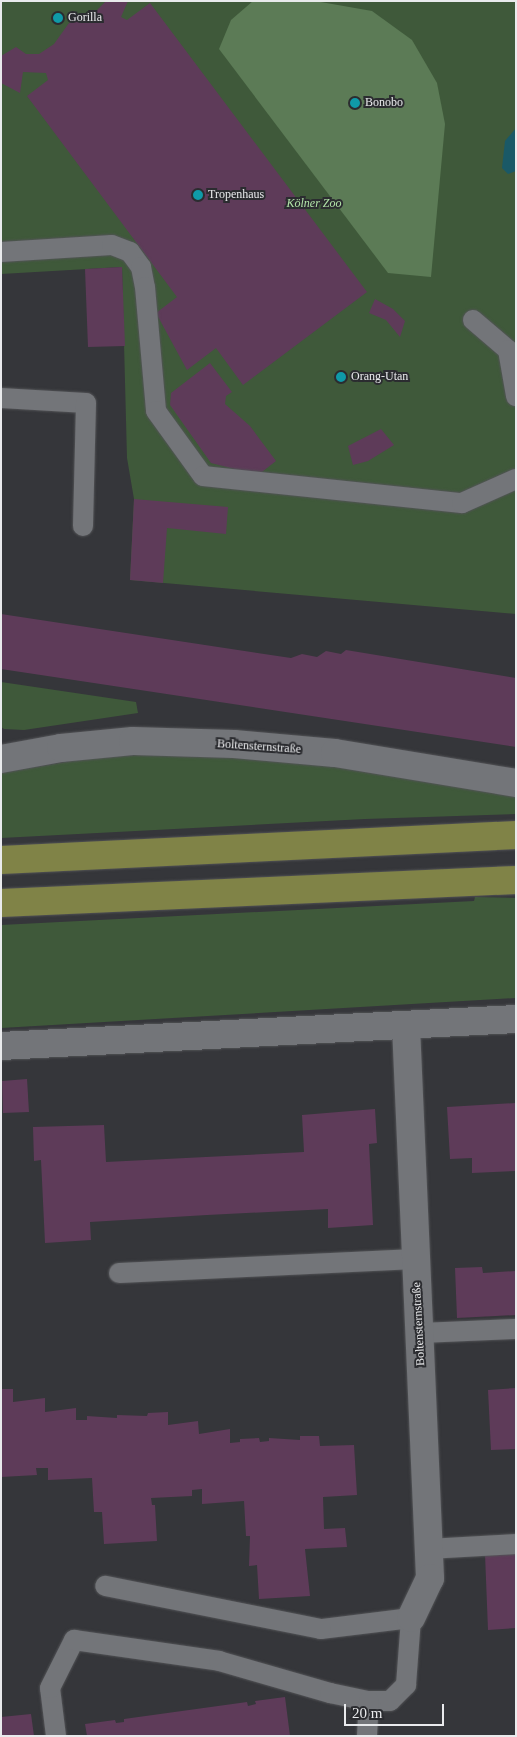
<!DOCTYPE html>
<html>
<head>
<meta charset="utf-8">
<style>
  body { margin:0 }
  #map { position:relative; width:517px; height:1737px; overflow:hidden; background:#35363a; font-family:"Times New Roman",serif }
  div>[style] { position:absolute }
  .green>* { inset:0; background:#3f593a }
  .forest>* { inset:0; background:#5c7b56 }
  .water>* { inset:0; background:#1a5967 }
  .building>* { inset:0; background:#5e3b59 }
  .roads { filter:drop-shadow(0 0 1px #525356) drop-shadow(0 0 1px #525356) }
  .lane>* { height:20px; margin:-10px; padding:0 10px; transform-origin:10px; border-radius:10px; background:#737579 }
  .street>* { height:28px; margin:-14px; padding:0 14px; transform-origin:14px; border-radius:14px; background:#737579 }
  .secondary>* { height:28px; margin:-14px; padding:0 14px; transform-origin:14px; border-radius:14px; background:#737579 }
  .primary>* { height:28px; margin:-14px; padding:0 14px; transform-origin:14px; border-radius:14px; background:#808347 }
  .dots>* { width:14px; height:14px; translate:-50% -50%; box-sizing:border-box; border:2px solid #2b2c30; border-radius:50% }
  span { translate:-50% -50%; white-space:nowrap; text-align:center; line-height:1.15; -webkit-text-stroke:4px #2b2c30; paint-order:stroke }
  .poi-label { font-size:12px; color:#e9eaec }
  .left { translate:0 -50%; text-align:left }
  .park-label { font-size:12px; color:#b2e4a8; font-style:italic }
  .street-label { font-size:12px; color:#e9eaec }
  .frame { position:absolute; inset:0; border:2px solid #e9eaec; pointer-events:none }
  .scale { position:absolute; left:344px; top:1704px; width:100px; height:22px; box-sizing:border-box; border:2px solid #e9eaec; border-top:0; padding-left:6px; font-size:15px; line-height:18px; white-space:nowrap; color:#e9eaec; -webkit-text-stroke:4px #2b2c30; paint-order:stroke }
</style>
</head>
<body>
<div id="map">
  <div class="green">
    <i style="clip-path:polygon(1px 1px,516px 1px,516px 614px,130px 580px,134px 499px,127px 458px,122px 267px,1px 274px)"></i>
    <i style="clip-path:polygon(1px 682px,136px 702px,138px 713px,24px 730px,4px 729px,1px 727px)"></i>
    <i style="clip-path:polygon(153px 754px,288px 758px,516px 793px,516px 814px,365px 819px,1px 838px,1px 773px,88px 758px)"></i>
    <i style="clip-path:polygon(475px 897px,516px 898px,516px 998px,1px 1028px,1px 925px,474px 901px)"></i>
  </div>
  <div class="forest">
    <i style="clip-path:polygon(253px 1px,315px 1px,372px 11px,412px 40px,437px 83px,445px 124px,431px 277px,388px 273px,219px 49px,231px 20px)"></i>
  </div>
  <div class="water">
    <i style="clip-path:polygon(516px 128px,516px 171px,508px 174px,502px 168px,505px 141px)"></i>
  </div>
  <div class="building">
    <i style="clip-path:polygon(106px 1px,128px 1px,121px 17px,127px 20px,150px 3px,367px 292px,243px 385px,216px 348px,187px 370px,156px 313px,177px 297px,27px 96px,48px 80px,46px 73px,23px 72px,20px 93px,1px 83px,1px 56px,16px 47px,26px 54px,39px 54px,54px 44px,69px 23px,91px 16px)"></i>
    <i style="clip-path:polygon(122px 267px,125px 346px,88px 347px,85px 269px)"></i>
    <i style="clip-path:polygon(375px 299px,393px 309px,405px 321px,400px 337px,386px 320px,369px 313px)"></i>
    <i style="clip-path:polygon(210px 363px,232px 392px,226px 396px,225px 404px,250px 426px,276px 461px,258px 475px,211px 463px,170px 405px,171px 393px)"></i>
    <i style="clip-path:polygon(381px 429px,394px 445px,368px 461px,353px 465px,348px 446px)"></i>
    <i style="clip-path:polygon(134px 499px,228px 507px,226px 534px,167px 528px,163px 583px,130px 580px)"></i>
    <i style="clip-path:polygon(1px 614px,291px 658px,302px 654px,317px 657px,326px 651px,341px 654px,346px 650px,516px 678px,516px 747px,1px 669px)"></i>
    <i style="clip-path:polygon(27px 1079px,29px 1112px,3px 1113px,2px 1081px)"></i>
    <i style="clip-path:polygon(516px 1103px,516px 1171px,472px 1173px,472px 1158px,450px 1159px,447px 1107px)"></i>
    <i style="clip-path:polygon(375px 1109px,377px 1143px,369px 1144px,373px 1225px,328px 1228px,328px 1209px,207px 1215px,90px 1222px,91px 1240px,45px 1243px,41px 1160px,34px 1161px,33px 1127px,104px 1125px,106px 1162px,304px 1152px,302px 1115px)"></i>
    <i style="clip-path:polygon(482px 1267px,483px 1273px,516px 1271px,516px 1315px,457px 1318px,455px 1268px)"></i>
    <i style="clip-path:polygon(516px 1388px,516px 1449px,491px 1450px,488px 1390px)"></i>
    <i style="clip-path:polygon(1px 1389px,13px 1389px,13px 1402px,45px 1398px,45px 1412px,76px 1408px,76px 1420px,87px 1420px,87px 1416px,117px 1418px,117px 1415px,147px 1416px,148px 1413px,168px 1412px,168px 1425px,198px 1421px,199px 1434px,230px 1429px,230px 1443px,240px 1442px,240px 1439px,259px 1438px,260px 1442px,269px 1441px,269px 1438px,300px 1440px,300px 1436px,319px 1436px,320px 1446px,354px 1445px,357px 1495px,323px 1497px,324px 1529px,345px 1528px,347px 1547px,305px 1549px,310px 1596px,259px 1599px,257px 1565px,249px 1566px,250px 1536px,246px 1536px,244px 1501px,202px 1504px,202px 1489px,192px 1490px,192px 1496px,151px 1498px,152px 1505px,155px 1505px,157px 1541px,104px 1544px,102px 1512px,94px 1512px,92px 1478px,48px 1480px,48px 1468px,36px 1468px,37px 1475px,1px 1477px)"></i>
    <i style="clip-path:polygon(516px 1553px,516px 1628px,488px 1630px,485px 1554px)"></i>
    <i style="clip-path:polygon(285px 1697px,290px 1736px,87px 1736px,85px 1724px,115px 1720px,116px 1723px,124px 1722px,124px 1719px,247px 1702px,248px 1706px,256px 1704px,255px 1701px)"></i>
    <i style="clip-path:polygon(31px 1714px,34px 1736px,1px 1736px,1px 1717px)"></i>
  </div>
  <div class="roads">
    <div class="lane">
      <i style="left:1px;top:252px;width:111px;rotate:-3.6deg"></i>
      <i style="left:112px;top:245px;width:19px;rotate:21deg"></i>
      <i style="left:130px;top:252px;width:19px;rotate:54deg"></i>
      <i style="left:141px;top:267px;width:20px;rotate:79deg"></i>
      <i style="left:145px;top:287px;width:124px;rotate:84.9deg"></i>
      <i style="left:156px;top:411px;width:80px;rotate:54.1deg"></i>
      <i style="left:203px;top:476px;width:260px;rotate:6deg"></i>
      <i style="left:462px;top:503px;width:59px;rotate:-24deg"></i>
      <i style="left:473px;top:320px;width:46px;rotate:40.6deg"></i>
      <i style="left:508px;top:350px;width:47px;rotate:80.1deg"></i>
      <i style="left:1px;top:398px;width:85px;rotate:3.4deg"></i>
      <i style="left:86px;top:403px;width:123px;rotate:91.4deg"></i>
      <i style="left:119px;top:1273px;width:297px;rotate:-2.7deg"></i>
      <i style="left:419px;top:1333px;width:97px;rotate:-2.4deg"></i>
      <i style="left:429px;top:1549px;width:87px;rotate:-3.3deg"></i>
      <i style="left:56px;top:1736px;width:48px;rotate:-97.1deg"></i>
      <i style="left:50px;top:1688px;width:54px;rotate:-63.4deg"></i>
      <i style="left:74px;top:1640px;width:147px;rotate:8.2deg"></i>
      <i style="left:219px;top:1661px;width:116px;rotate:16.1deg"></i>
      <i style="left:330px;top:1693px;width:40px;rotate:12deg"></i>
      <i style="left:369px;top:1701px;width:21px"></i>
      <i style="left:390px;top:1701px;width:23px;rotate:-45deg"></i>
      <i style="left:406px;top:1685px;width:67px;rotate:-85.7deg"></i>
      <i style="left:411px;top:1618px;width:91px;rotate:173deg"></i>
      <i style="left:321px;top:1629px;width:220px;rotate:-168.7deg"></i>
      <i style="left:367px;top:1736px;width:35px;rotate:-87deg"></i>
    </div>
    <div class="street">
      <i style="left:406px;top:1026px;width:553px;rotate:87.51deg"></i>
      <i style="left:430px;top:1578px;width:44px;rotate:115.4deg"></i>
    </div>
    <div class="secondary">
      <i style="left:1px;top:759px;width:61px;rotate:-10.4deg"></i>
      <i style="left:61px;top:748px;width:72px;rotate:-5.6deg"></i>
      <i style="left:133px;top:741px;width:101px;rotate:1.7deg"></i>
      <i style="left:234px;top:744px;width:101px;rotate:5.1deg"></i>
      <i style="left:335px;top:753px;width:183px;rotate:9.4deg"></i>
      <i style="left:1px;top:1046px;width:516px;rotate:-3deg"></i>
    </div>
    <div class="primary">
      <i style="left:1px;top:860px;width:516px;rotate:-2.78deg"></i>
      <i style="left:1px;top:903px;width:516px;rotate:-2.56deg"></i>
    </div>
  </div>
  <div class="dots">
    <i style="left:58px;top:18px;background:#0f9aa8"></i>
    <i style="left:355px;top:103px;background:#0f9aa8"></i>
    <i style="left:198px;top:195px;background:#0f9aa8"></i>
    <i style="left:341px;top:377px;background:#0f9aa8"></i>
  </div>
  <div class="poi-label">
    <span class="left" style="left:68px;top:18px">Gorilla</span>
    <span class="left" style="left:365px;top:103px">Bonobo</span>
    <span class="left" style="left:208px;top:195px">Tropenhaus</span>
    <span class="left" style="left:351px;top:377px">Orang-Utan</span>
  </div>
  <div class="park-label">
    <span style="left:314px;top:204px">Kölner Zoo</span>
  </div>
  <div class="street-label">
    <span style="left:259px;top:747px;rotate:4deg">Boltensternstraße</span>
    <span style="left:419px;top:1324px;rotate:-93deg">Boltensternstraße</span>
  </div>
  <div class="frame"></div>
  <div class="scale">20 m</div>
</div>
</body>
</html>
